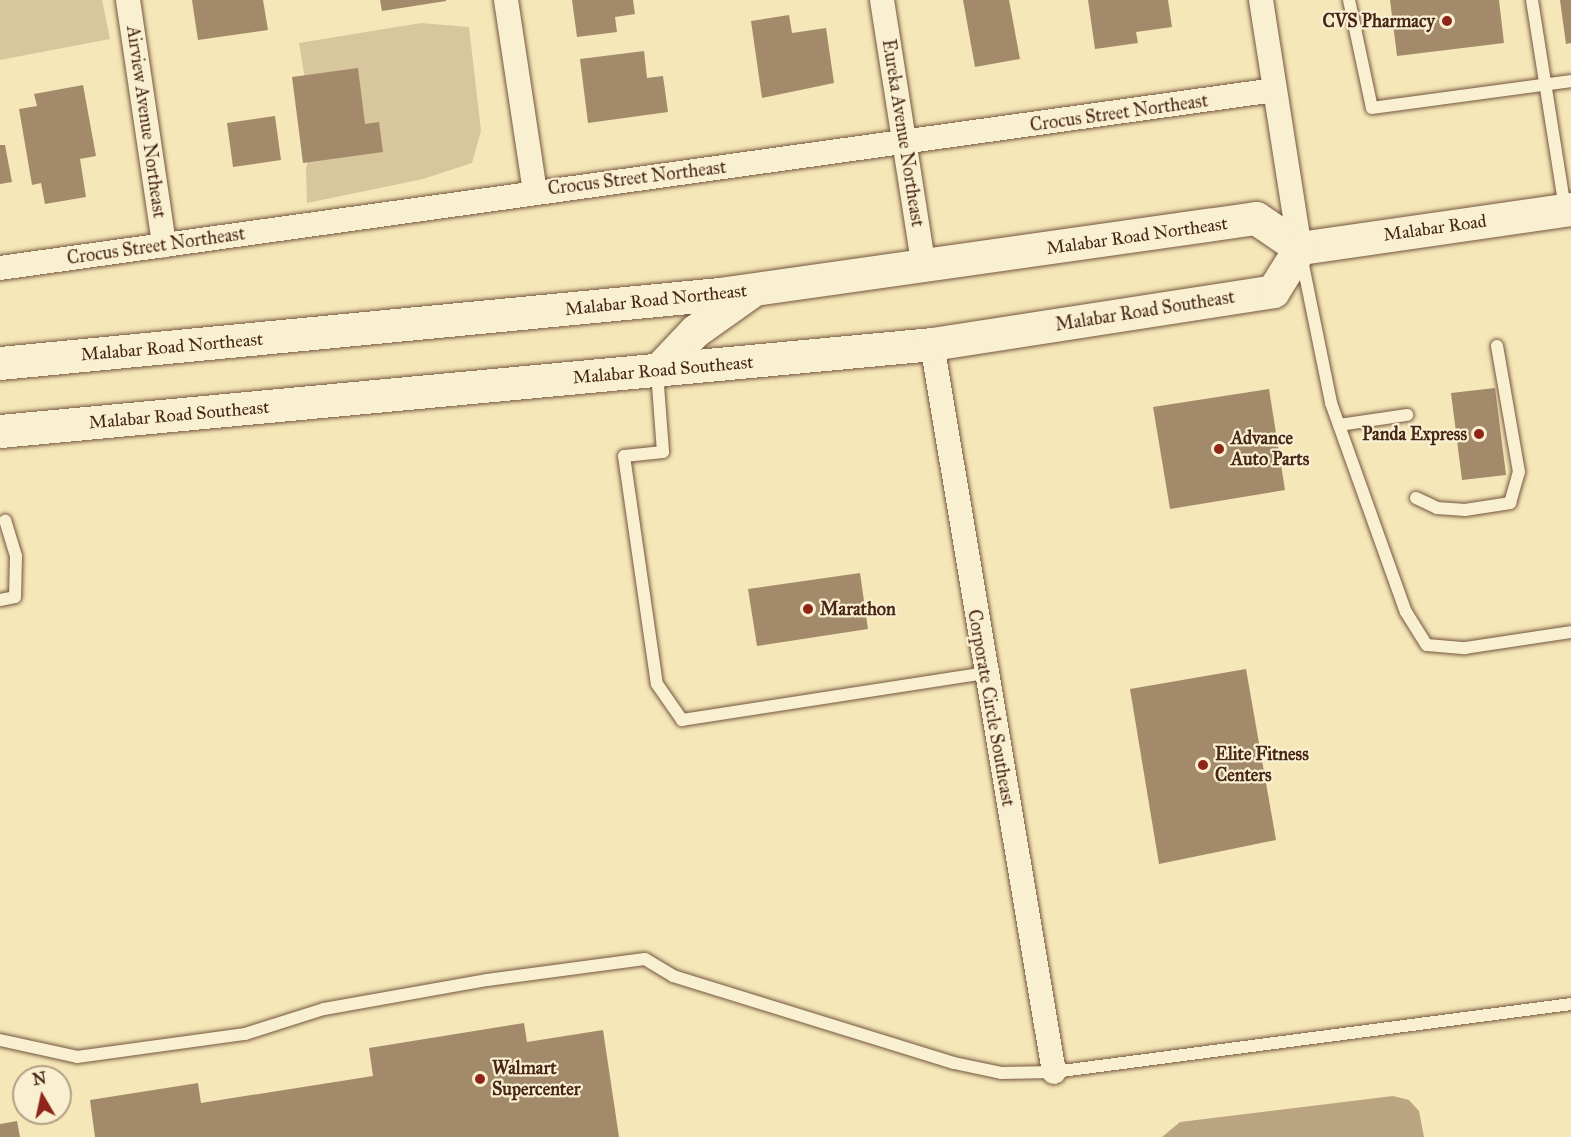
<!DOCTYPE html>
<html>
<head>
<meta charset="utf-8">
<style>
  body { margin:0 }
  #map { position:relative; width:1571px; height:1137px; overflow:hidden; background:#f6e7b8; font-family:"IM FELL Great Primer",serif }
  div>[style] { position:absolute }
  .green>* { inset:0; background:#d8c69d }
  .water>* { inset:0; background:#bba581 }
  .building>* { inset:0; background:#a28a6b }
  .roads { filter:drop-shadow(0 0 2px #74563f) drop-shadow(0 0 2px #74563f) }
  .lane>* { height:12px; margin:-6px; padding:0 6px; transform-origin:6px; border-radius:6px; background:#f9efd1 }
  .street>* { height:24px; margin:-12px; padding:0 12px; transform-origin:12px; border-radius:12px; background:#f9efd1 }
  .secondary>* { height:33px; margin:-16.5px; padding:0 16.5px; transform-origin:16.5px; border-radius:16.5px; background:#f9efd1 }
  .dots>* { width:16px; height:16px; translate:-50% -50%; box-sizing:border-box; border:3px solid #f9efd1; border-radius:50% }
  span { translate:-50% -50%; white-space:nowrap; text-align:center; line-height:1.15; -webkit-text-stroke:4.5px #f9efd1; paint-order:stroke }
  .poi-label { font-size:18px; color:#482617; font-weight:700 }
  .right { translate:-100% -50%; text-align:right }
  .left { translate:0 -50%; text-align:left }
  .street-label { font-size:18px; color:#482617 }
  .north { position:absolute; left:12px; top:1065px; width:60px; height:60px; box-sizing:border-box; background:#f9efd1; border:2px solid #b29f87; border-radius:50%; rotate:351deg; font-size:16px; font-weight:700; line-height:24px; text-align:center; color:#482617 }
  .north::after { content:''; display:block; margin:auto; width:21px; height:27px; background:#8f2418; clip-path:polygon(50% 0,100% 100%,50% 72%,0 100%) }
</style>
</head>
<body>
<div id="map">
  <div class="green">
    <i style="clip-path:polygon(0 0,102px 0,110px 39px,0 60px)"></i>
    <i style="clip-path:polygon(421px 23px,469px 27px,481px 131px,472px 163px,423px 179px,307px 203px,306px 168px,315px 140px,299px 43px)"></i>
  </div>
  <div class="water">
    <i style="clip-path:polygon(1393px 1096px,1409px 1100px,1419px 1111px,1424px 1137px,1162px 1137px,1180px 1122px)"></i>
  </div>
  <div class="building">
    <i style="clip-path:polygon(192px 0,263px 0,268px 30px,198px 40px)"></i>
    <i style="clip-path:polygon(380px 0,446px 0,446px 1px,382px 11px)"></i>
    <i style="clip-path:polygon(572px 0,633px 0,635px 14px,615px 17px,617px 32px,577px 37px)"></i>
    <i style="clip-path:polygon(963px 0,1009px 0,1020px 59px,975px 67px)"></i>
    <i style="clip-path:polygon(1088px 0,1168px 0,1172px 27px,1136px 32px,1138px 43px,1095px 49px)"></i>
    <i style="clip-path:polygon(1390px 0,1499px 0,1504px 43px,1397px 56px)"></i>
    <i style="clip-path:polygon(1560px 0,1571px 0,1571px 43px,1566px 44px)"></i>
    <i style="clip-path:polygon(789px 15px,792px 33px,826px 28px,834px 83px,762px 98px,751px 21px)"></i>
    <i style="clip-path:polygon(644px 51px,647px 78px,663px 76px,668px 112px,588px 123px,580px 59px)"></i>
    <i style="clip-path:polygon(358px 68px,365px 124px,379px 122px,383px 152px,303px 163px,292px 77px)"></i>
    <i style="clip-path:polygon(83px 85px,96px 156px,80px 159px,86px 197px,45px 204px,41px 183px,32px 185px,19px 109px,37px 106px,34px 94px)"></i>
    <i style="clip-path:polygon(275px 116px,281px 160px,233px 167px,227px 123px)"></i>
    <i style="clip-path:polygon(0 145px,5px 145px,12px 182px,0 184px)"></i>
    <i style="clip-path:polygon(1495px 388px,1506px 475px,1462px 480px,1451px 393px)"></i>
    <i style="clip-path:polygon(1269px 389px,1285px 490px,1170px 509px,1153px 407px)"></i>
    <i style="clip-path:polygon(860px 573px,868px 629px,757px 646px,748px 589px)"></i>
    <i style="clip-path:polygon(1246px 669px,1276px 840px,1159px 864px,1130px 689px)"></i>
    <i style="clip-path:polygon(524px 1023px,527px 1042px,603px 1030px,619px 1137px,95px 1137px,90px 1100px,198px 1083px,201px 1103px,373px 1076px,369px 1048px)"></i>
    <i style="clip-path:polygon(17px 1121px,20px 1137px,0 1137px,0 1124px)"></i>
  </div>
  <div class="roads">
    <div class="lane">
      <i style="left:1349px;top:0;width:110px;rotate:78deg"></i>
      <i style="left:1372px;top:108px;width:201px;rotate:-7.7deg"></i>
      <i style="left:1532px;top:0;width:212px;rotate:81deg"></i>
      <i style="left:1301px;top:255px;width:151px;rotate:78.5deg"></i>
      <i style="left:1331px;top:403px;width:222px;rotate:70.3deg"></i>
      <i style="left:1406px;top:612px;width:39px;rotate:58deg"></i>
      <i style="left:1427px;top:645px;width:38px;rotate:5deg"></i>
      <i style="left:1465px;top:648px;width:107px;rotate:-8.6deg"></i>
      <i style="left:657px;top:372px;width:80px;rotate:85.7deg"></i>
      <i style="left:663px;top:452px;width:39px;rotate:174deg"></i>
      <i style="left:624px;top:456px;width:230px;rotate:81.8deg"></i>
      <i style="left:657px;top:684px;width:44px;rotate:55.2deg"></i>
      <i style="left:682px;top:720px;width:307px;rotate:-8.8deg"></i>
      <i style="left:1339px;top:425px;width:69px;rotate:-8.4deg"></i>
      <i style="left:1416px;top:498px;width:23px;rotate:25deg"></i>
      <i style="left:1437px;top:508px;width:28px;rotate:4deg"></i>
      <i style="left:1465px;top:510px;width:46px;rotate:-8.8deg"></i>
      <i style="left:1510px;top:503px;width:32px;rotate:-74deg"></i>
      <i style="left:1519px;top:472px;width:128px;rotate:-99.9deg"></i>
      <i style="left:0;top:600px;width:15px;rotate:-11deg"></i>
      <i style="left:15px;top:597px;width:41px;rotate:-88.6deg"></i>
      <i style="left:16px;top:556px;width:37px;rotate:-107deg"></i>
      <i style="left:0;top:1040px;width:79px;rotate:12.4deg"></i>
      <i style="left:77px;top:1057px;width:170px;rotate:-7.8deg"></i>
      <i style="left:245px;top:1034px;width:83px;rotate:-17.6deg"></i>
      <i style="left:324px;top:1009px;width:166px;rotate:-10.1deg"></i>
      <i style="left:487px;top:980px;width:159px;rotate:-7.6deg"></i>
      <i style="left:645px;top:959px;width:33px;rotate:31deg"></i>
      <i style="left:673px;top:976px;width:294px;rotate:17.2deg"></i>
      <i style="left:954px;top:1063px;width:48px;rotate:12deg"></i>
      <i style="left:1001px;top:1073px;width:53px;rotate:-1.1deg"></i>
      <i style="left:1054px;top:1072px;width:521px;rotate:-7.49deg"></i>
    </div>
    <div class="street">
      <i style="left:128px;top:0;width:248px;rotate:81.6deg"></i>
      <i style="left:506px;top:0;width:193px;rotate:81.4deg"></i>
      <i style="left:882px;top:0;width:270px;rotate:81.1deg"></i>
      <i style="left:1261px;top:0;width:251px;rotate:81.1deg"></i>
      <i style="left:0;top:268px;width:1287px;rotate:-7.95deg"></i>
      <i style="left:932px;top:344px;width:738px;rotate:80.49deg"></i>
    </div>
    <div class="secondary">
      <i style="left:1300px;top:248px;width:274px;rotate:-8.2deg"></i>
      <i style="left:0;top:363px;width:722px;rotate:-5.48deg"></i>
      <i style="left:719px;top:294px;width:542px;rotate:-8.06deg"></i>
      <i style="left:1256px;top:218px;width:53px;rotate:34.3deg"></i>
      <i style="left:657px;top:371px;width:55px;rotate:-46.5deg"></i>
      <i style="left:695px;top:331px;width:67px;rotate:-35.3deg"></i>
      <i style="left:0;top:431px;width:936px;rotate:-5.33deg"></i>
      <i style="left:932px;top:344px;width:345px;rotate:-8.8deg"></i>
      <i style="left:1273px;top:291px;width:51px;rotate:-57.9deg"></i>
    </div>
  </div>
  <div class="dots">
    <i style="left:1447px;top:21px;background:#8f2418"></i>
    <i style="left:1479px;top:434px;background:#8f2418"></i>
    <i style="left:1219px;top:449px;background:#8f2418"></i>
    <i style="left:808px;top:609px;background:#8f2418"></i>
    <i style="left:1203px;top:765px;background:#8f2418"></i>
    <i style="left:480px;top:1079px;background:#8f2418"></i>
  </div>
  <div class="poi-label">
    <span class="right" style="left:1435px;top:21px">CVS Pharmacy</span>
    <span class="right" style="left:1467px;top:434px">Panda Express</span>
    <span class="left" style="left:1231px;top:449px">Advance<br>Auto Parts</span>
    <span class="left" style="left:820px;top:609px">Marathon</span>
    <span class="left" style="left:1215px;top:765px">Elite Fitness<br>Centers</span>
    <span class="left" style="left:492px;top:1079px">Walmart<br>Supercenter</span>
  </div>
  <div class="street-label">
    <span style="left:1119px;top:113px;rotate:-8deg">Crocus Street Northeast</span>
    <span style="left:146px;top:122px;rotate:82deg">Airview Avenue Northeast</span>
    <span style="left:903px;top:133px;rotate:81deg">Eureka Avenue Northeast</span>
    <span style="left:637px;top:178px;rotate:-7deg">Crocus Street Northeast</span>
    <span style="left:1435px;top:228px;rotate:-8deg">Malabar Road</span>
    <span style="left:1137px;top:236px;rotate:-8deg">Malabar Road Northeast</span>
    <span style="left:156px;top:246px;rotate:-8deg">Crocus Street Northeast</span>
    <span style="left:656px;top:300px;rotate:-6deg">Malabar Road Northeast</span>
    <span style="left:1145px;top:311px;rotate:-9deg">Malabar Road Southeast</span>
    <span style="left:172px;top:347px;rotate:-5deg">Malabar Road Northeast</span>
    <span style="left:663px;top:370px;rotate:-5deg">Malabar Road Southeast</span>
    <span style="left:179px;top:415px;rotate:-5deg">Malabar Road Southeast</span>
    <span style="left:991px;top:708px;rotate:80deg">Corporate Circle Southeast</span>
  </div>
  <div class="north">N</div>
</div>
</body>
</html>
